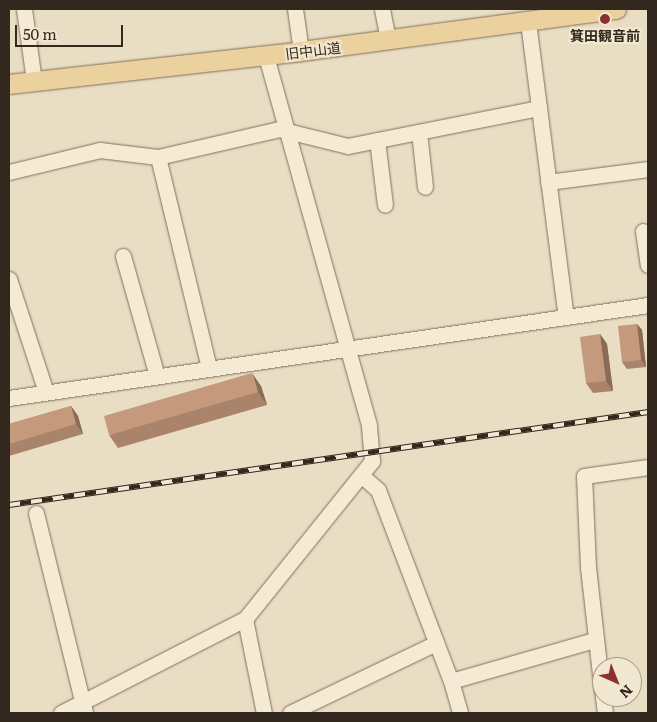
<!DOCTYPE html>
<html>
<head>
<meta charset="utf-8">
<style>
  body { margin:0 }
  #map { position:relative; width:657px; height:722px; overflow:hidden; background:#e9ddc3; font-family:Literata,"Noto Sans JP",serif }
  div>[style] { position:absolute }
  .roads { filter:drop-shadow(0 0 1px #826f5b) drop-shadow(0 0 1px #826f5b) }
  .minor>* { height:15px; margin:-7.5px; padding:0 7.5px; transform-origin:7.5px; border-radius:7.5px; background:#f5ebd5 }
  .major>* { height:19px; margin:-9.5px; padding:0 9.5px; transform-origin:9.5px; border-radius:9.5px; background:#ead19d }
  .rail>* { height:5.5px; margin-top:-2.75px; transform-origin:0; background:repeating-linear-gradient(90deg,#f2e8d1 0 11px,#33281e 0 22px); box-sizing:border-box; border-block:1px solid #33281e }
  .wall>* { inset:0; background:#a9846b }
  .shaded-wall>* { inset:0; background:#896b57 }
  .building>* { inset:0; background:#c4997c }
  .dots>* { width:14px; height:14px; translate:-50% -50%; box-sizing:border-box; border:2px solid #f2e8d1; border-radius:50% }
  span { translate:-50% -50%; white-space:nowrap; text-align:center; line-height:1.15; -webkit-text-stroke:4px #f2e8d1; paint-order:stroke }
  .poi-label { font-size:14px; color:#33281e; font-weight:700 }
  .street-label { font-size:14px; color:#33281e }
  .frame { position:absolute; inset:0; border:10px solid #33281e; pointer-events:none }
  .north { position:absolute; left:592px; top:657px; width:50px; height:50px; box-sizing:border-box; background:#f2e8d1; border:1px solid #a69b89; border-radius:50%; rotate:136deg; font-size:14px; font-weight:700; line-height:20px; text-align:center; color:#33281e }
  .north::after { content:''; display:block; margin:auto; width:18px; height:22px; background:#8b3133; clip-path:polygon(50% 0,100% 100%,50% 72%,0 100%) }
  .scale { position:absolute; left:15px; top:25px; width:108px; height:22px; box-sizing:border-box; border:2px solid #33281e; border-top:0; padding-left:6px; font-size:15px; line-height:18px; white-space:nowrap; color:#33281e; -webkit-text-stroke:4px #f2e8d1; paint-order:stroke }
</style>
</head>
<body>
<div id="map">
  <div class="roads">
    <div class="minor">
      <i style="left:24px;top:9px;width:73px;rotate:82.1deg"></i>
      <i style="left:295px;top:9px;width:42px;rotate:81.9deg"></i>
      <i style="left:382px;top:9px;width:32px;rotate:79deg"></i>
      <i style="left:528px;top:22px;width:297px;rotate:82.7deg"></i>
      <i style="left:419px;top:132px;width:55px;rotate:83.8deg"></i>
      <i style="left:377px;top:140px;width:65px;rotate:83deg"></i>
      <i style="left:158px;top:157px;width:217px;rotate:76.4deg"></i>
      <i style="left:9px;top:172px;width:94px;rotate:-13.6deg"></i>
      <i style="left:100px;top:150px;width:58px;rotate:6.9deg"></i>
      <i style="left:158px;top:157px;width:124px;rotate:-13deg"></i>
      <i style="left:279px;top:129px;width:71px;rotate:13.8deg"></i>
      <i style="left:348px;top:146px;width:195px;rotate:-11.3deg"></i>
      <i style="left:548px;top:182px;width:101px;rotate:-7.4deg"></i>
      <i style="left:643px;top:231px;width:34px;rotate:82deg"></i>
      <i style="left:123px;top:256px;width:125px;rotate:74.2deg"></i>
      <i style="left:9px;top:279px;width:119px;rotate:71.9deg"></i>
      <i style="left:9px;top:398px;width:646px;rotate:-8.28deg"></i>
      <i style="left:362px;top:476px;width:21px;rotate:41deg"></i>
      <i style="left:378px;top:490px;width:204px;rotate:69.1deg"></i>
      <i style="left:451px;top:681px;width:33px;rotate:74deg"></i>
      <i style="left:36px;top:513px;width:206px;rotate:76.2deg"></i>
      <i style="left:245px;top:619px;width:96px;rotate:78.6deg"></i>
      <i style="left:451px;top:681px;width:149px;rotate:-16deg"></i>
      <i style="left:602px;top:692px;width:126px;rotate:-96.4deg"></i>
      <i style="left:588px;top:567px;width:91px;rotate:-92.5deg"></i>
      <i style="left:584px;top:476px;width:65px;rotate:-8deg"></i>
      <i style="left:603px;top:697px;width:16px;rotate:83deg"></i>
      <i style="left:61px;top:713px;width:207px;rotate:-27.1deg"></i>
      <i style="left:245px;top:619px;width:203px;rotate:-51.2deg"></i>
      <i style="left:372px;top:461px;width:36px;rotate:-95deg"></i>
      <i style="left:369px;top:425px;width:384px;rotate:-105.6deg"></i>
      <i style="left:290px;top:713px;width:162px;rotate:-25.6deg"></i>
    </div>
    <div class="major">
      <i style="left:9px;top:84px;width:294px;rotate:-6.4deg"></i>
      <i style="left:301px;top:51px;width:318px;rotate:-7.6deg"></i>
    </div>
  </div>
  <div class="rail">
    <i style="left:9px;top:505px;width:646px;rotate:-8.28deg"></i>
  </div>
  <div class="wall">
    <i style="clip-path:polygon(637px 324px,642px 330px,646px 367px,627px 369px,622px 362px)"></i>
    <i style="clip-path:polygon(600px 334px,607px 344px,613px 391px,593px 393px,586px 383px)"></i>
    <i style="clip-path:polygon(261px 386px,267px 405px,118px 448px,109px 435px)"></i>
    <i style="clip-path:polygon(71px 406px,78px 416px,83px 434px,9px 456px,9px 424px)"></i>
  </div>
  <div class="shaded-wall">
    <i style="clip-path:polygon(637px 324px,642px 330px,646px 367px,641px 360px)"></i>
    <i style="clip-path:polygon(600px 334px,607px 344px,613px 391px,606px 381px)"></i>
    <i style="clip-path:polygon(252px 373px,261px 386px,267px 405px,258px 392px)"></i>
    <i style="clip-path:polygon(71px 406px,78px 416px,83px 434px,76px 424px)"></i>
  </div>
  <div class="building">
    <i style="clip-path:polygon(637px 324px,641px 360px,622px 362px,618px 326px)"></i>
    <i style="clip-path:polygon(600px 334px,606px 381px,586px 383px,580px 337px)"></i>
    <i style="clip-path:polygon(252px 373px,258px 392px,109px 435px,104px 416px)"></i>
    <i style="clip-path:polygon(71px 406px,76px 424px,9px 444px,9px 424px)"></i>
  </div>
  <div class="dots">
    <i style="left:605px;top:19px;background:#8b3133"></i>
  </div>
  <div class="poi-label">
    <span style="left:605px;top:35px">箕田観音前</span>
  </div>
  <div class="street-label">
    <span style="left:313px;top:50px;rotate:-7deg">旧中山道</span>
  </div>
  <div class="frame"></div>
  <div class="north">N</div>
  <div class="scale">50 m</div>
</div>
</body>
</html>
